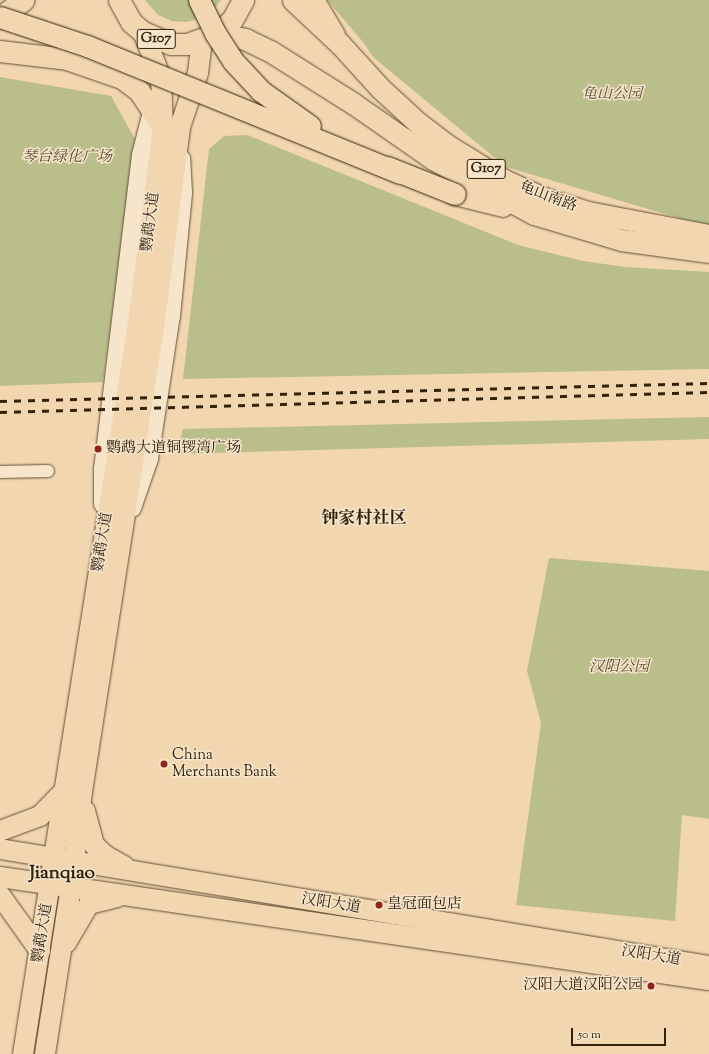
<!DOCTYPE html>
<html>
<head>
<meta charset="utf-8">
<style>
  body { margin:0 }
  #map { position:relative; width:709px; height:1054px; overflow:hidden; background:#f1d6af; font-family:"Sorts Mill Goudy","Noto Serif SC",serif }
  div>[style] { position:absolute }
  .green>* { inset:0; background:#b9be8b }
  .roads { filter:drop-shadow(0 0 1px #614f36) drop-shadow(0 0 1px #614f36) }
  .minor>* { height:12px; margin:-6px; padding:0 6px; transform-origin:6px; border-radius:6px; background:#f6e4cb }
  .secondary>* { height:18px; margin:-9px; padding:0 9px; transform-origin:9px; border-radius:9px; background:#f6e4cb }
  .primary>* { height:20px; margin:-10px; padding:0 10px; transform-origin:10px; border-radius:10px; background:#f1d6af }
  .trunk>* { height:21px; margin:-10.5px; padding:0 10.5px; transform-origin:10.5px; border-radius:10.5px; background:#f1d6af }
  .rail>* { height:3px; margin-top:-1.5px; transform-origin:0; background:repeating-linear-gradient(90deg,#31220e 0 7px,transparent 0 14px) }
  .bridges { filter:drop-shadow(0 0 1px #31220e) drop-shadow(0 0 1px #31220e) }
  .trunk-bridge>* { height:21px; margin:-10.5px; padding:0 10.5px; transform-origin:10.5px; border-radius:10.5px; background:#f1d6af }
  .dots>* { width:11px; height:11px; translate:-50% -50%; box-sizing:border-box; border:2px solid #f6e4cb; border-radius:50% }
  span { translate:-50% -50%; white-space:nowrap; text-align:center; line-height:1.15; -webkit-text-stroke:3px #f6e4cb; paint-order:stroke }
  .shield-label span { padding:1px 3px; background:#f6e4cb; border:1px solid; border-radius:3px; -webkit-text-stroke-width:0 }
  .shield-label { font-size:14px; color:#31220e; font-weight:700 }
  .park-label { font-size:15px; color:#53492d; font-style:italic }
  .street-label { font-size:15px; color:#31220e }
  .poi-label { font-size:15px; color:#31220e }
  .left { translate:0 -50%; text-align:left }
  .right { translate:-100% -50%; text-align:right }
  .quarter-label { font-size:17px; color:#31220e; font-weight:700 }
  .district-label { font-size:19px; color:#31220e; font-weight:700 }
  .scale { position:absolute; left:571px; top:1028px; width:95px; height:18px; box-sizing:border-box; border:2px solid #31220e; border-top:0; padding-left:5px; font-size:12px; line-height:14px; white-space:nowrap; color:#31220e; -webkit-text-stroke:3px #f6e4cb; paint-order:stroke }
</style>
</head>
<body>
<div id="map">
  <div class="green">
    <i style="clip-path:polygon(145px 0,221px 0,213px 10px,201px 18px,187px 22px,172px 21px,158px 15px)"></i>
    <i style="clip-path:polygon(327px 0,709px 0,709px 227px,506px 167px,373px 57px,363px 42px)"></i>
    <i style="clip-path:polygon(0 77px,111px 96px,136px 141px,103px 382px,0 386px)"></i>
    <i style="clip-path:polygon(247px 135px,518px 245px,583px 261px,625px 267px,709px 272px,709px 369px,183px 379px,209px 149px,224px 136px)"></i>
    <i style="clip-path:polygon(709px 417px,709px 439px,176px 454px,183px 429px)"></i>
    <i style="clip-path:polygon(549px 558px,709px 571px,709px 819px,682px 815px,675px 921px,516px 905px,541px 723px,527px 671px)"></i>
  </div>
  <div class="roads">
    <div class="minor">
      <i style="left:0;top:472px;width:48px;rotate:-1.2deg"></i>
    </div>
    <div class="secondary">
      <i style="left:103px;top:504px;width:35px;rotate:-90deg"></i>
      <i style="left:103px;top:469px;width:316px;rotate:-83.1deg"></i>
      <i style="left:141px;top:155px;width:44px;rotate:-75.7deg"></i>
      <i style="left:132px;top:508px;width:52px;rotate:-70.9deg"></i>
      <i style="left:149px;top:459px;width:145px;rotate:-81.3deg"></i>
      <i style="left:171px;top:316px;width:124px;rotate:-84.4deg"></i>
      <i style="left:183px;top:193px;width:34px;rotate:-93deg"></i>
    </div>
    <div class="primary">
      <i style="left:314px;top:0;width:41px;rotate:59deg"></i>
      <i style="left:85px;top:811px;width:35px;rotate:75deg"></i>
      <i style="left:94px;top:845px;width:16px;rotate:43deg"></i>
      <i style="left:106px;top:856px;width:21px;rotate:29deg"></i>
      <i style="left:0;top:831px;width:43px;rotate:-20.6deg"></i>
      <i style="left:40px;top:816px;width:36px;rotate:-46deg"></i>
      <i style="left:0;top:849px;width:719px;rotate:9.37deg"></i>
      <i style="left:0;top:877px;width:716px;rotate:8.27deg"></i>
      <i style="left:0;top:895px;width:69px;rotate:54.5deg"></i>
      <i style="left:66px;top:943px;width:45px;rotate:-59.5deg"></i>
      <i style="left:89px;top:904px;width:29px;rotate:-14deg"></i>
      <i style="left:23px;top:1054px;width:740px;rotate:-81.06deg"></i>
      <i style="left:138px;top:323px;width:198px;rotate:-82.7deg"></i>
      <i style="left:163px;top:127px;width:49px;rotate:-92.3deg"></i>
      <i style="left:161px;top:78px;width:49px;rotate:-111.4deg"></i>
      <i style="left:45px;top:1054px;width:169px;rotate:-81.2deg"></i>
      <i style="left:71px;top:887px;width:96px;rotate:-83.4deg"></i>
      <i style="left:82px;top:792px;width:470px;rotate:-81.2deg"></i>
      <i style="left:154px;top:328px;width:203px;rotate:-82.6deg"></i>
      <i style="left:180px;top:127px;width:57px;rotate:-71.6deg"></i>
      <i style="left:198px;top:73px;width:33px;rotate:-83deg"></i>
    </div>
    <div class="trunk">
      <i style="left:119px;top:0;width:25px;rotate:61deg"></i>
      <i style="left:131px;top:22px;width:16px;rotate:40deg"></i>
      <i style="left:143px;top:32px;width:30px;rotate:23deg"></i>
      <i style="left:171px;top:44px;width:16px"></i>
      <i style="left:187px;top:44px;width:32px;rotate:-20deg"></i>
      <i style="left:217px;top:33px;width:20px;rotate:-41deg"></i>
      <i style="left:232px;top:20px;width:23px;rotate:-61deg"></i>
      <i style="left:293px;top:0;width:64px;rotate:43.1deg"></i>
      <i style="left:340px;top:44px;width:59px;rotate:47.7deg"></i>
      <i style="left:380px;top:88px;width:52px;rotate:42.6deg"></i>
      <i style="left:418px;top:123px;width:40px;rotate:37deg"></i>
      <i style="left:450px;top:147px;width:63px;rotate:31.4deg"></i>
      <i style="left:504px;top:180px;width:44px;rotate:24.2deg"></i>
      <i style="left:544px;top:198px;width:46px;rotate:17.7deg"></i>
      <i style="left:588px;top:212px;width:123px;rotate:10.8deg"></i>
      <i style="left:0;top:17px;width:29px;rotate:-36deg"></i>
      <i style="left:217px;top:33px;width:29px;rotate:12deg"></i>
      <i style="left:245px;top:39px;width:28px;rotate:26deg"></i>
      <i style="left:270px;top:51px;width:99px;rotate:32.2deg"></i>
      <i style="left:354px;top:104px;width:96px;rotate:34.8deg"></i>
      <i style="left:433px;top:159px;width:115px;rotate:28.6deg"></i>
      <i style="left:534px;top:214px;width:91px;rotate:16.6deg"></i>
      <i style="left:621px;top:240px;width:89px;rotate:7.8deg"></i>
      <i style="left:0;top:51px;width:67px;rotate:6.8deg"></i>
      <i style="left:67px;top:59px;width:58px;rotate:19.1deg"></i>
      <i style="left:122px;top:78px;width:21px;rotate:37deg"></i>
      <i style="left:139px;top:91px;width:43px;rotate:56.3deg"></i>
      <i style="left:455px;top:194px;width:49px;rotate:14deg"></i>
    </div>
  </div>
  <div class="rail">
    <i style="left:0;top:401px;width:709px;rotate:-1.45deg"></i>
    <i style="left:0;top:412px;width:709px;rotate:-1.62deg"></i>
  </div>
  <div class="bridges">
    <div class="trunk-bridge">
      <i style="left:199px;top:0;width:37px;rotate:64deg"></i>
      <i style="left:215px;top:33px;width:33px;rotate:57deg"></i>
      <i style="left:233px;top:61px;width:41px;rotate:47deg"></i>
      <i style="left:261px;top:91px;width:60px;rotate:35.5deg"></i>
      <i style="left:0;top:17px;width:92px;rotate:18.4deg"></i>
      <i style="left:87px;top:46px;width:338px;rotate:22.1deg"></i>
      <i style="left:387px;top:167px;width:73px;rotate:21.7deg"></i>
    </div>
  </div>
  <div class="dots">
    <i style="left:98px;top:449px;background:#8f2418"></i>
    <i style="left:164px;top:764px;background:#8f2418"></i>
    <i style="left:379px;top:905px;background:#8f2418"></i>
    <i style="left:651px;top:986px;background:#8f2418"></i>
  </div>
  <div class="shield-label">
    <span style="left:156px;top:39px">G107</span>
    <span style="left:486px;top:169px">G107</span>
  </div>
  <div class="park-label">
    <span style="left:612px;top:95px">龟山公园</span>
    <span style="left:67px;top:158px">琴台绿化广场</span>
    <span style="left:619px;top:668px">汉阳公园</span>
  </div>
  <div class="street-label">
    <span style="left:548px;top:197px;rotate:21deg">龟山南路</span>
    <span style="left:151px;top:222px;rotate:-83deg">鹦鹉大道</span>
    <span style="left:103px;top:542px;rotate:-81deg">鹦鹉大道</span>
    <span style="left:331px;top:904px;rotate:9deg">汉阳大道</span>
    <span style="left:43px;top:933px;rotate:-81deg">鹦鹉大道</span>
    <span style="left:651px;top:956px;rotate:9deg">汉阳大道</span>
  </div>
  <div class="poi-label">
    <span class="left" style="left:106px;top:449px">鹦鹉大道铜锣湾广场</span>
    <span class="left" style="left:172px;top:764px">China<br>Merchants Bank</span>
    <span class="left" style="left:387px;top:905px">皇冠面包店</span>
    <span class="right" style="left:643px;top:986px">汉阳大道汉阳公园</span>
  </div>
  <div class="quarter-label">
    <span style="left:364px;top:520px">钟家村社区</span>
  </div>
  <div class="district-label">
    <span style="left:62px;top:874px">Jianqiao</span>
  </div>
  <div class="scale">50 m</div>
</div>
</body>
</html>
